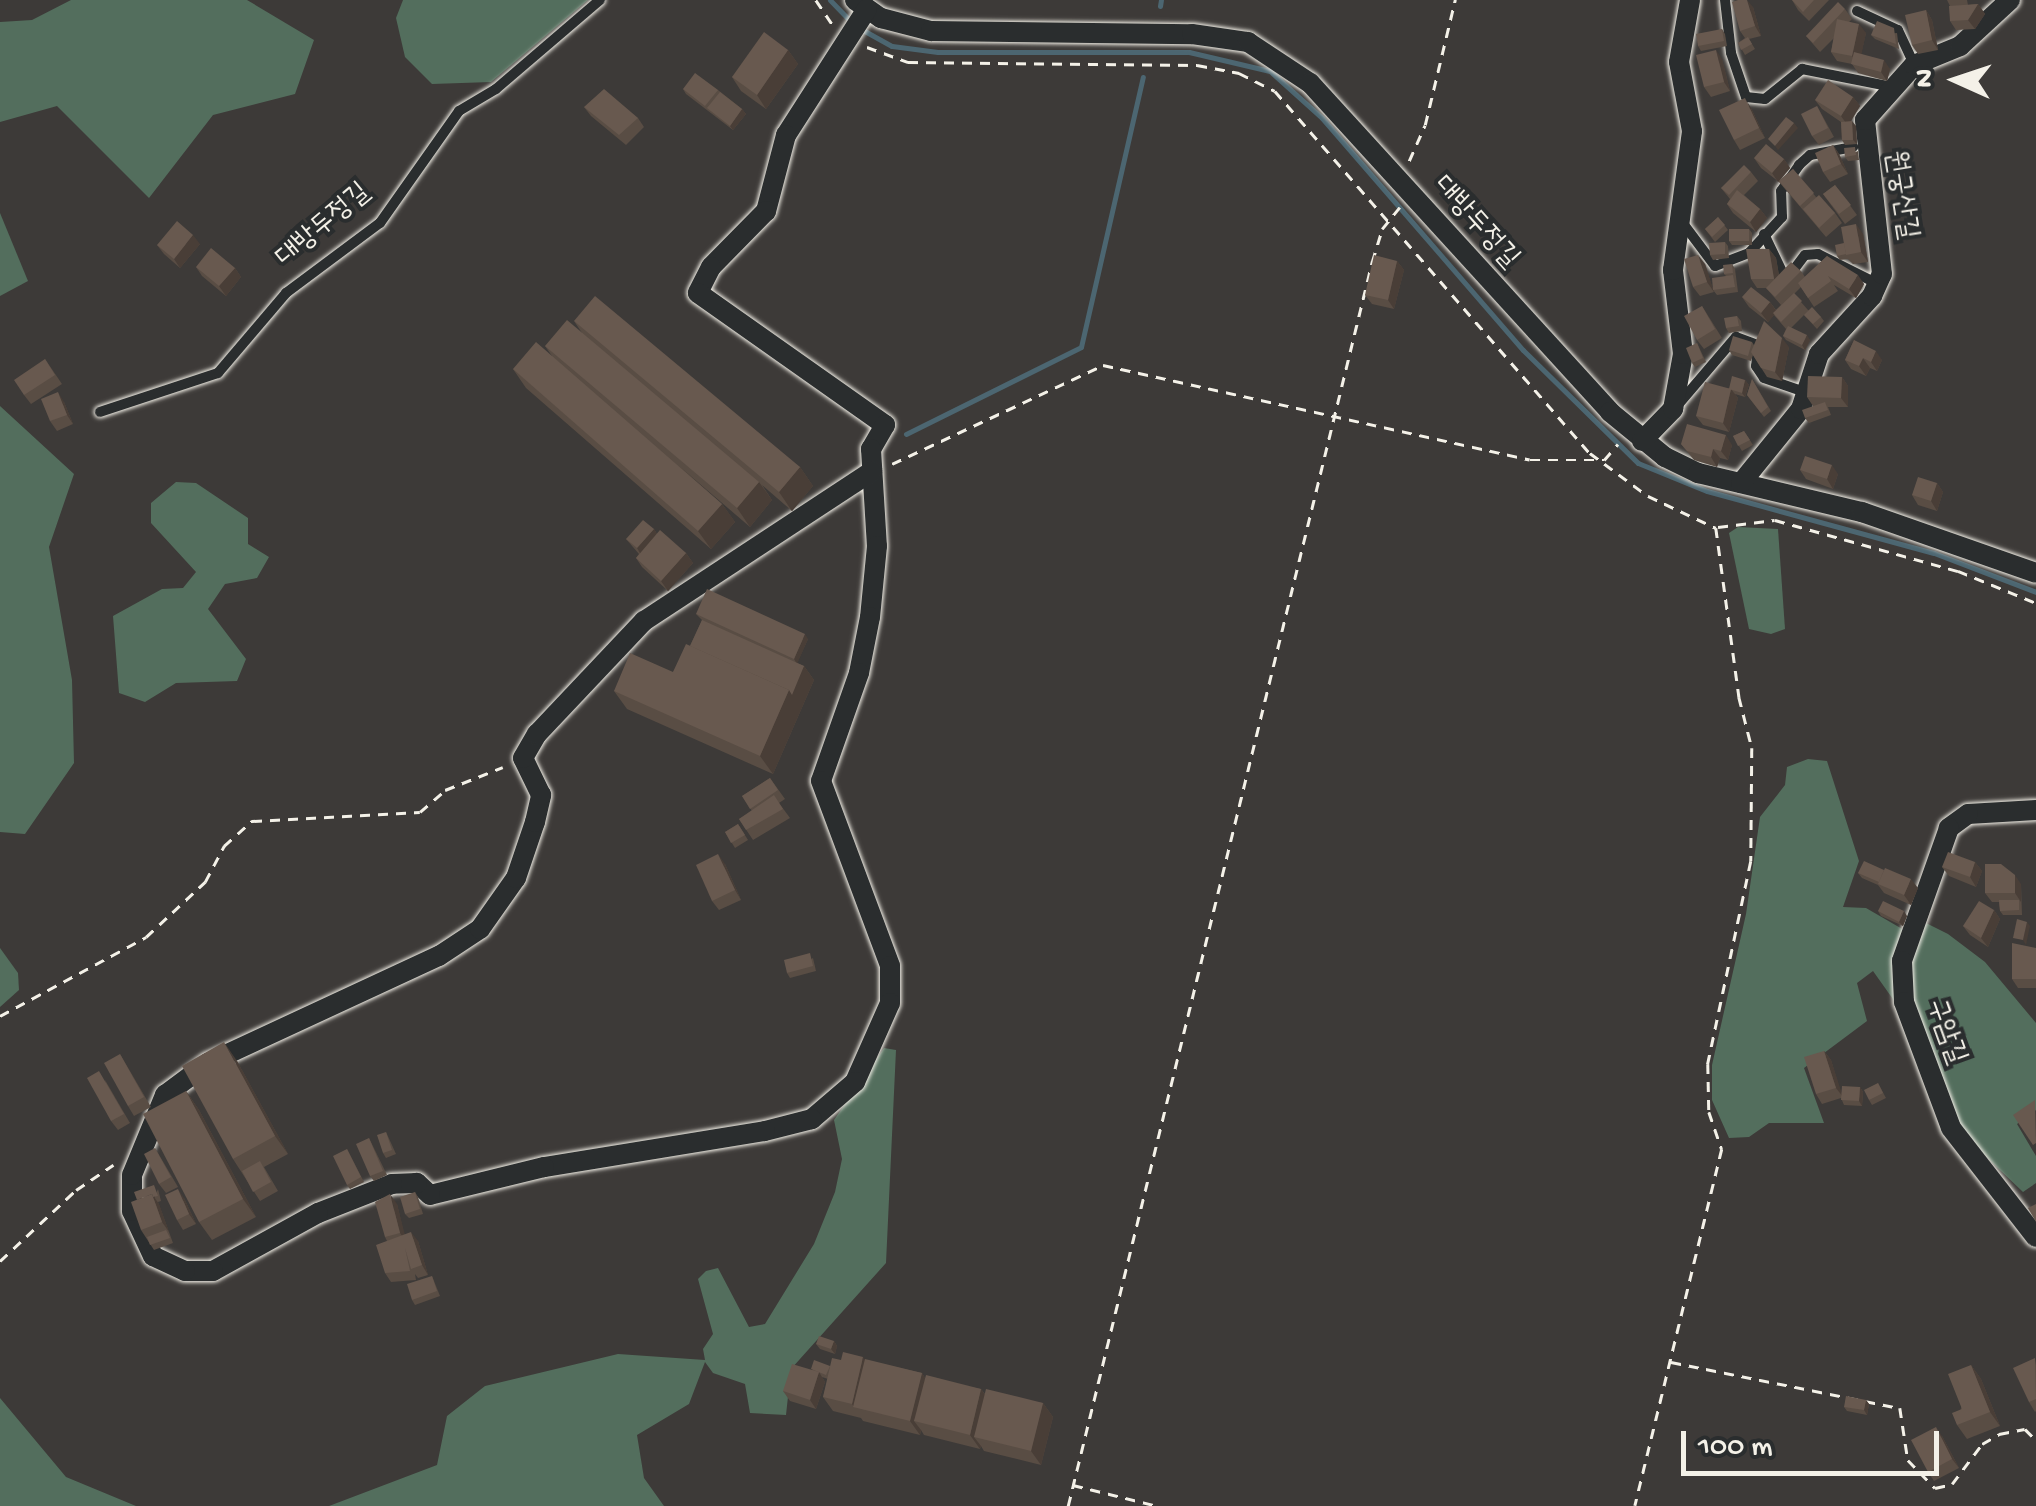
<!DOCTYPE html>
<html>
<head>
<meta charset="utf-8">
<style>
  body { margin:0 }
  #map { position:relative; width:2036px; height:1506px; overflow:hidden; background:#3d3a38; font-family:"Gochi Hand","Poor Story",sans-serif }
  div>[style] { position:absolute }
  .green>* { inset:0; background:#536e5d }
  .stream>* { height:5px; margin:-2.5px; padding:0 2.5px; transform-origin:2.5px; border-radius:2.5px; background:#4c6671 }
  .path>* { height:2.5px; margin-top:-1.25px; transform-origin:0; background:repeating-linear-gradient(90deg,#f4f1e8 0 10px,transparent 0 18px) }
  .roads { filter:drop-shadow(0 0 2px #f4f1e8) drop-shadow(0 0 2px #f4f1e8) }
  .lane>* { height:10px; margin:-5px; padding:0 5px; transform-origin:5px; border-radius:5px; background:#2a2d2e }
  .street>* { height:20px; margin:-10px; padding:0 10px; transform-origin:10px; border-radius:10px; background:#2a2d2e }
  .wall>* { inset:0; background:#594d44 }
  .shaded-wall>* { inset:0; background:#493e37 }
  .building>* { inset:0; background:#68594f }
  span { translate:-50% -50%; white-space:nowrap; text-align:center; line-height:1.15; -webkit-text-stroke:8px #2a2d2e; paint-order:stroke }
  .street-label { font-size:28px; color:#f4f1e8 }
  .north { position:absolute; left:1906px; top:30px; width:100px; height:100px; -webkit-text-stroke:8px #2a2d2e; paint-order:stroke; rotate:273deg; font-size:28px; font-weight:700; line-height:40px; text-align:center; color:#f4f1e8 }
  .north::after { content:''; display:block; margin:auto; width:35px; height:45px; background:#f4f1e8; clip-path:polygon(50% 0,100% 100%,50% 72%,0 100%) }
  .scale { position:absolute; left:1681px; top:1431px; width:258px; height:45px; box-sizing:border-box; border:5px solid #f4f1e8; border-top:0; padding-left:12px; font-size:30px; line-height:35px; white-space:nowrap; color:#f4f1e8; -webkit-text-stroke:8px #2a2d2e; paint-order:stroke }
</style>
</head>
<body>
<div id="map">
  <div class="green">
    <i style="clip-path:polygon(71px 0,247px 0,314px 40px,295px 94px,213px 115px,149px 198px,57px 106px,0 122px,0 22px,32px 20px)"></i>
    <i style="clip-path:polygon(403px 0,588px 0,491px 82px,432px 84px,405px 57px,396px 18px)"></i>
    <i style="clip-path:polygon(0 213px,28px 281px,0 296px)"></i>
    <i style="clip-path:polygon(0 406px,74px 474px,49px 547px,72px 680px,74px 763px,25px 834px,0 832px)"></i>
    <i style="clip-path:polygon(176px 482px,196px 483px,248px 518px,248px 544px,269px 557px,257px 578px,225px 584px,208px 609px,246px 659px,237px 681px,176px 683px,145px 702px,119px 693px,113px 616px,162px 589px,183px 588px,196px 572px,151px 523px,151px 503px)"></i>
    <i style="clip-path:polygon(1738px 527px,1778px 529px,1785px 629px,1771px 634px,1749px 629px,1729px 533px)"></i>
    <i style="clip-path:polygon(1808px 759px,1827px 761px,1859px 861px,1843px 907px,1866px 908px,1904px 930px,1920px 920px,1948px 934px,1985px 962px,2036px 1023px,2036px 1110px,2017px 1124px,2036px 1156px,2036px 1183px,2023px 1192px,1957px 1129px,1895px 1002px,1873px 971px,1857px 983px,1867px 1021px,1804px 1068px,1824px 1123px,1769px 1123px,1749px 1137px,1729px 1138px,1712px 1100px,1712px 1065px,1746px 914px,1760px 817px,1785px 785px,1787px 767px)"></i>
    <i style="clip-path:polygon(0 948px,18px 973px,19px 990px,0 1007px)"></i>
    <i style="clip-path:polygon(884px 1048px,896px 1050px,886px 1263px,791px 1369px,786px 1415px,750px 1413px,745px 1384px,713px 1373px,705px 1362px,689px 1404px,637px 1435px,644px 1478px,664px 1506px,329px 1506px,437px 1465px,447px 1416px,485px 1386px,618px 1354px,705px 1360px,703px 1349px,713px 1334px,698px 1279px,706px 1271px,718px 1268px,749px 1327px,765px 1324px,814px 1244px,835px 1192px,842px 1159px,834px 1120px)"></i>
    <i style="clip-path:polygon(0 1398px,66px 1477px,136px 1506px,0 1506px)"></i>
  </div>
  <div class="stream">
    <i style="left:830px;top:0;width:32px;rotate:46deg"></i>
    <i style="left:1160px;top:6px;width:6px;rotate:-81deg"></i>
    <i style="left:861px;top:29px;width:35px;rotate:29deg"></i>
    <i style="left:892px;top:46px;width:46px;rotate:7.4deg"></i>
    <i style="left:938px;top:52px;width:251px"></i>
    <i style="left:1189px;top:52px;width:83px;rotate:13.2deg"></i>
    <i style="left:1270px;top:71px;width:70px;rotate:42.1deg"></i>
    <i style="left:1322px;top:118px;width:307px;rotate:49.1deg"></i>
    <i style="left:1523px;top:350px;width:161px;rotate:44.5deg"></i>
    <i style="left:1638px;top:463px;width:74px;rotate:22.1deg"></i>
    <i style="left:1707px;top:491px;width:235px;rotate:15.3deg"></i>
    <i style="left:1934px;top:553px;width:109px;rotate:20.9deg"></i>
    <i style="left:906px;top:434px;width:195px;rotate:-26.4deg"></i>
    <i style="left:1081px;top:347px;width:277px;rotate:-77.1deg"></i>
  </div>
  <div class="path">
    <i style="left:816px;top:0;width:34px;rotate:56deg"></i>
    <i style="left:867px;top:47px;width:44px;rotate:20.1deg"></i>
    <i style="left:908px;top:62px;width:289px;rotate:0.6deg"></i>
    <i style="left:1197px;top:65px;width:43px;rotate:10.8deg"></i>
    <i style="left:1239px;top:73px;width:40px;rotate:26.6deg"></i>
    <i style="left:1275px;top:91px;width:480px;rotate:49deg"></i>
    <i style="left:1590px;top:453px;width:72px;rotate:36.6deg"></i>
    <i style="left:1648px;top:496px;width:75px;rotate:25.2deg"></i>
    <i style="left:1716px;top:528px;width:171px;rotate:82.2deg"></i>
    <i style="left:1739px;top:697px;width:53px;rotate:75.7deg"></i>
    <i style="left:1752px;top:748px;width:113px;rotate:90.5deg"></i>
    <i style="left:1751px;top:861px;width:208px;rotate:102deg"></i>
    <i style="left:1708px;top:1064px;width:48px;rotate:88.8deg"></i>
    <i style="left:1709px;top:1112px;width:39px;rotate:71deg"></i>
    <i style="left:1722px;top:1149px;width:367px;rotate:103.7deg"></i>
    <i style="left:1409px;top:161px;width:39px;rotate:-66deg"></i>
    <i style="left:1425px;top:125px;width:129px;rotate:-76.5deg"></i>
    <i style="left:892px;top:464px;width:233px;rotate:-25.1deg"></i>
    <i style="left:1103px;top:365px;width:437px;rotate:12.5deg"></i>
    <i style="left:1530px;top:460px;width:74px"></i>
    <i style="left:1604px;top:460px;width:21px;rotate:-49deg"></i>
    <i style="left:1718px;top:527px;width:57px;rotate:-7deg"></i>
    <i style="left:1775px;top:520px;width:190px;rotate:15.6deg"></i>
    <i style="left:1958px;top:571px;width:84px;rotate:22.3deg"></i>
    <i style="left:0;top:1016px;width:166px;rotate:-28.4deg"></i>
    <i style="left:146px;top:937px;width:81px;rotate:-43deg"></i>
    <i style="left:205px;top:882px;width:41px;rotate:-62.2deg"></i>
    <i style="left:224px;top:846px;width:38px;rotate:-42deg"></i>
    <i style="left:252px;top:821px;width:168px;rotate:-3.1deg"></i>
    <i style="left:420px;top:812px;width:33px;rotate:-41deg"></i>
    <i style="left:445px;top:790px;width:62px;rotate:-21.6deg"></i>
    <i style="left:0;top:1261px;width:104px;rotate:-43.1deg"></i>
    <i style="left:76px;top:1190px;width:45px;rotate:-34deg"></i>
    <i style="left:1671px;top:1362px;width:234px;rotate:11.4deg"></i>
    <i style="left:1900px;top:1408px;width:53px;rotate:81.3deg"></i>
    <i style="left:1908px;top:1460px;width:39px;rotate:46deg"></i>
    <i style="left:1935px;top:1488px;width:17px;rotate:-13deg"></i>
    <i style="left:1952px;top:1484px;width:50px;rotate:-53.1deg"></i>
    <i style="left:1982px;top:1444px;width:20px;rotate:-30deg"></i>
    <i style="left:1999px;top:1434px;width:26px;rotate:-11deg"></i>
    <i style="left:2025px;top:1429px;width:16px;rotate:45deg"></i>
    <i style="left:1073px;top:1485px;width:88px;rotate:13.9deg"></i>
    <i style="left:1068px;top:1506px;width:1281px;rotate:-76.27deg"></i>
    <i style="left:1372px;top:262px;width:34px;rotate:-73deg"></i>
    <i style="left:1382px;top:229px;width:28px;rotate:-51deg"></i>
  </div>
  <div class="roads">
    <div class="lane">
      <i style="left:1725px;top:0;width:53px;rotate:83.5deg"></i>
      <i style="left:1731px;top:53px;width:46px;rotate:71.2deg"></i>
      <i style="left:1746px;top:97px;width:19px;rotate:6deg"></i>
      <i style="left:1765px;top:99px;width:48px;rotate:-39deg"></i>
      <i style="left:1802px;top:69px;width:93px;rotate:11.2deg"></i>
      <i style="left:1857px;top:11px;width:45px;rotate:24.9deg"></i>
      <i style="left:1898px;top:30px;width:38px;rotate:65deg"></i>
      <i style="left:1679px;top:218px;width:60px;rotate:53.1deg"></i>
      <i style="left:1715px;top:266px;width:36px;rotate:-21deg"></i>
      <i style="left:1749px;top:253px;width:49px;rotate:-47.5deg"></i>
      <i style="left:1782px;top:217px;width:26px;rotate:-92deg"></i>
      <i style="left:1781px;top:191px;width:32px;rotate:-55deg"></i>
      <i style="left:1799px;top:165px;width:15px;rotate:-42deg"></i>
      <i style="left:1810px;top:155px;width:44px;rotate:-10.5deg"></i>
      <i style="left:1764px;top:234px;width:51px;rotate:64.4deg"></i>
      <i style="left:1786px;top:280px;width:31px;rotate:-53deg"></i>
      <i style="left:1805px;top:255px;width:13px;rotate:-4deg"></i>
      <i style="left:1818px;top:254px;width:67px;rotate:26.6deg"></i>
      <i style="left:1677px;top:406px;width:91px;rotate:-49.5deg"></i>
      <i style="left:1736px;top:337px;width:23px;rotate:20deg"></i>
      <i style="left:1758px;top:345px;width:21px;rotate:95deg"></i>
      <i style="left:1756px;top:366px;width:14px;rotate:56deg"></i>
      <i style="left:1764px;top:378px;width:43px;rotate:18.9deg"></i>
      <i style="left:100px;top:412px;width:124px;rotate:-18.3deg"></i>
      <i style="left:218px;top:373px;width:105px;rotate:-49.6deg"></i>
      <i style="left:286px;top:293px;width:117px;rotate:-36.7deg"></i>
      <i style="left:380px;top:223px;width:137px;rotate:-54.8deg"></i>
      <i style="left:459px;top:111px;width:43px;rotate:-30.7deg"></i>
      <i style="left:496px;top:89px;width:137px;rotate:-40.6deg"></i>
    </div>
    <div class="street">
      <i style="left:855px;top:0;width:32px;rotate:35deg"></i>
      <i style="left:881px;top:18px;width:52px;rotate:14.6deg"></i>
      <i style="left:931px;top:31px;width:261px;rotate:0.7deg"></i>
      <i style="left:1192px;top:34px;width:57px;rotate:8.1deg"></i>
      <i style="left:1248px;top:42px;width:74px;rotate:33.5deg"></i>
      <i style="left:1310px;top:83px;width:445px;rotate:47.6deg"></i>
      <i style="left:1610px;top:412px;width:71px;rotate:39.3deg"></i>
      <i style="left:1665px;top:457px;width:37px;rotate:26deg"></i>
      <i style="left:1698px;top:473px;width:169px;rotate:13.4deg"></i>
      <i style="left:1862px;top:512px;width:184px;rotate:19.3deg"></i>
      <i style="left:867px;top:9px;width:150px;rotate:122.7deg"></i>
      <i style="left:786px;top:135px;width:79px;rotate:104.7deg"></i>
      <i style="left:766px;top:211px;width:78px;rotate:134.5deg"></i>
      <i style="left:711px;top:267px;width:29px;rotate:117deg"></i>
      <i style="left:698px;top:293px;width:229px;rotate:35.2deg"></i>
      <i style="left:885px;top:425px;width:28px;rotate:120deg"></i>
      <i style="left:871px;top:449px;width:97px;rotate:86.5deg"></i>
      <i style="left:877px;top:546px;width:71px;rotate:95.6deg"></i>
      <i style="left:870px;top:617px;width:57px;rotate:101.1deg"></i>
      <i style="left:859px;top:673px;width:114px;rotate:109.4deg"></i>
      <i style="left:821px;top:781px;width:197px;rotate:69.5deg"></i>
      <i style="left:890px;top:966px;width:37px;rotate:90deg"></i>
      <i style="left:890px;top:1003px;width:86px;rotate:113.9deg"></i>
      <i style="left:855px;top:1082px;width:57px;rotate:139.3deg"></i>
      <i style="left:812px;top:1119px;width:49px;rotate:165.7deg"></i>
      <i style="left:765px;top:1131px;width:224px;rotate:170.7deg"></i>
      <i style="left:544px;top:1167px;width:117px;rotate:166.2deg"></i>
      <i style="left:430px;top:1195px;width:18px;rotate:-137deg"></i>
      <i style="left:417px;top:1183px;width:25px;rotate:178deg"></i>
      <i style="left:392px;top:1184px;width:79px;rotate:158.6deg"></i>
      <i style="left:318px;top:1213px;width:120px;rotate:151.1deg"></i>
      <i style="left:213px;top:1271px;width:28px;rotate:180deg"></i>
      <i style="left:185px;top:1271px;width:35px;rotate:-155deg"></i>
      <i style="left:153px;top:1256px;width:50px;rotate:-115deg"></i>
      <i style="left:132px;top:1211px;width:36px;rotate:-90deg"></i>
      <i style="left:132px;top:1175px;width:87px;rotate:-67.6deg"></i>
      <i style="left:165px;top:1095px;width:54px;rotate:-36.7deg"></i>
      <i style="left:208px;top:1063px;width:255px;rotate:-24.9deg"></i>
      <i style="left:439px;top:956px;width:49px;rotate:-33.4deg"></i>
      <i style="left:480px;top:929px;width:62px;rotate:-54.8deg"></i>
      <i style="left:516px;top:878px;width:59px;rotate:-71.3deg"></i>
      <i style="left:535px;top:822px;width:28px;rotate:-77deg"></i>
      <i style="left:541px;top:795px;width:41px;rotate:-115.9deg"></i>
      <i style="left:523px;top:758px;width:28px;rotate:-60deg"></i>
      <i style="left:537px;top:734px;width:156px;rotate:-46.6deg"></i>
      <i style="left:644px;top:621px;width:273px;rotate:-33.3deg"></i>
      <i style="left:1642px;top:441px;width:45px;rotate:-45.9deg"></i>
      <i style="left:1673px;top:409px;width:56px;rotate:-79.7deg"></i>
      <i style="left:1683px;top:354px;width:85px;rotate:-96.8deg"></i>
      <i style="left:1673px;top:270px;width:140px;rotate:-82.2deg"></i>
      <i style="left:1692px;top:131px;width:70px;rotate:-100.7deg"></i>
      <i style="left:1679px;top:62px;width:63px;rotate:-79.9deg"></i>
      <i style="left:1741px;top:483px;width:95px;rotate:-51deg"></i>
      <i style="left:1801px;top:409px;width:58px;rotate:-71.9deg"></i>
      <i style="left:1819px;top:354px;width:79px;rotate:-47.6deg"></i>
      <i style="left:1872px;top:296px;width:24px;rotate:-66deg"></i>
      <i style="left:1882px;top:274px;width:155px;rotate:-96.3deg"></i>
      <i style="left:1865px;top:120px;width:74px;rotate:-48.3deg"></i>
      <i style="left:1914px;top:65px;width:50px;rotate:-22.4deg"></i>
      <i style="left:1960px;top:46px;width:68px;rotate:-42.6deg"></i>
      <i style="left:2036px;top:810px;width:68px;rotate:176.6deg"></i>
      <i style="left:1968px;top:814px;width:24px;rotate:144deg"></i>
      <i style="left:1949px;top:828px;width:141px;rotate:109.5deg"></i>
      <i style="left:1902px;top:961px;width:41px;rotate:87.2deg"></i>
      <i style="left:1904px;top:1002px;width:134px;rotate:69.5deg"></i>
      <i style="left:1951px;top:1128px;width:138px;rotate:52.1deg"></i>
    </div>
  </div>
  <div class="wall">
    <i style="clip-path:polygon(1792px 0,1829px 0,1809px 21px,1798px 10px)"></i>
    <i style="clip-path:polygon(1947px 0,1967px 0,1968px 5px,1978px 4px,1985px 14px,1975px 29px,1956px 30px,1950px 21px,1950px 6px)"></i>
    <i style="clip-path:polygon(1753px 7px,1761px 36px,1749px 39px,1755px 49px,1745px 55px,1738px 43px,1745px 38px,1740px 31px)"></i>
    <i style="clip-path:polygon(1845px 9px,1852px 19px,1849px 22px,1866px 33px,1861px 54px,1890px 69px,1887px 81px,1858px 73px,1852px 64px,1837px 61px,1831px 52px,1834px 38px,1820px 52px,1806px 36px)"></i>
    <i style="clip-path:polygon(1926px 10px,1932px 20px,1938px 50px,1918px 54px,1912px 45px)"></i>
    <i style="clip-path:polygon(1722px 29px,1725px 34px,1727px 46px,1701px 51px,1698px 46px)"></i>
    <i style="clip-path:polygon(1897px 33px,1899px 49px,1875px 39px,1871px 35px)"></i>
    <i style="clip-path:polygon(788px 50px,798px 64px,766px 109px,741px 91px,732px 77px)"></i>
    <i style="clip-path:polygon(1722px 59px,1730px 91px,1711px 97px,1704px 87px)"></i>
    <i style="clip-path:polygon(683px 89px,718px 90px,742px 109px,746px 114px,733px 130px,686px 94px)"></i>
    <i style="clip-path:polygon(1853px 97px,1860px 106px,1850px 121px,1856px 126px,1857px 144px,1845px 145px,1842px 140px,1841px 122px,1822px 109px,1815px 100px)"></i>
    <i style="clip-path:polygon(1817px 106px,1834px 137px,1819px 145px,1812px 136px)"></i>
    <i style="clip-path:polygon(584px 107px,638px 118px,644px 127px,626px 145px,591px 116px)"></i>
    <i style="clip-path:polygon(1751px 108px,1765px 138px,1740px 150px,1734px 140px)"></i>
    <i style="clip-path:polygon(1833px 145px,1839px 154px,1848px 174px,1830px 182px,1823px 172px)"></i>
    <i style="clip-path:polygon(1858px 151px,1859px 160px,1848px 161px,1845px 157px)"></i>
    <i style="clip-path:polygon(1754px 158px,1784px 159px,1790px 168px,1780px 180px,1793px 169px,1816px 197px,1835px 213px,1842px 223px,1826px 237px,1779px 182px,1761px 168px)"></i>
    <i style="clip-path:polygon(1751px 172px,1758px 181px,1744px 195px,1760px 209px,1767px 218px,1756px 232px,1733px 213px,1727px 204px,1730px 199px,1721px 188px)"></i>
    <i style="clip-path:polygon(1835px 185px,1857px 215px,1845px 224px,1823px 194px)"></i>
    <i style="clip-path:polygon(1718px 217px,1728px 230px,1715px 242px,1705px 229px)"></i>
    <i style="clip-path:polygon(1749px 229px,1752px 233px,1752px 245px,1732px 245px,1729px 241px)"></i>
    <i style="clip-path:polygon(1863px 234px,1868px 262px,1853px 264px,1848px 259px,1840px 260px,1837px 256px,1844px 243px)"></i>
    <i style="clip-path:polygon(1725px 242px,1728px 246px,1729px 258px,1713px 260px,1710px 255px)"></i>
    <i style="clip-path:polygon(200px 244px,180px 268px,164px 254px,157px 245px)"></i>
    <i style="clip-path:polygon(1769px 249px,1776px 258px,1779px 275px,1801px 271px,1805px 277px,1827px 256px,1864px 284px,1856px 298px,1834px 285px,1838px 291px,1814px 307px,1801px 287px,1794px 294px,1808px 310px,1821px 317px,1824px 321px,1817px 329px,1804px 315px,1791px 328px,1810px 340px,1805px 350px,1786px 340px,1783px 336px,1786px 329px,1774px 315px,1768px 322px,1749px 307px,1742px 297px,1770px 302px,1776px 310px,1781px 305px,1766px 288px,1757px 288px,1751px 279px)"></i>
    <i style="clip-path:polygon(1397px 261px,1404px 270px,1394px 309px,1372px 304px,1365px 295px)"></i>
    <i style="clip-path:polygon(1705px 264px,1713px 290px,1726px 276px,1724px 274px,1732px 264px,1735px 269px,1738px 292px,1717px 295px,1713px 290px,1714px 292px,1700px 296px,1693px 287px)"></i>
    <i style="clip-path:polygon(196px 267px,235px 268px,241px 277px,226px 296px,202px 276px)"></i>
    <i style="clip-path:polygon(1702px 306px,1722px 338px,1704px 349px,1697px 340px)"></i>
    <i style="clip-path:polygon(1737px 316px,1741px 321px,1742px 331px,1729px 333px,1726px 328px)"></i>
    <i style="clip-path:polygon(574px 321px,800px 467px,813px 486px,792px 511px,762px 485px,772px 500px,750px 527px,679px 466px,722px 504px,735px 522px,711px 549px,526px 388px,513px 369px,552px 356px,545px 346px,582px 333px)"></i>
    <i style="clip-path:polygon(1854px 340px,1882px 360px,1877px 371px,1870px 368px,1866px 376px,1851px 369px,1845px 360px)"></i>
    <i style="clip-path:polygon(1752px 342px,1754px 345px,1789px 347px,1782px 381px,1767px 377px,1753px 355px,1751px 361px,1732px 355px,1729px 350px)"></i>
    <i style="clip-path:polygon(1697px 343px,1706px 362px,1695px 367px,1692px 363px)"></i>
    <i style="clip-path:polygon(45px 359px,62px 384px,31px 404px,24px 395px)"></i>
    <i style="clip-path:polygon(1842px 377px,1848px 386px,1848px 407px,1828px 407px,1831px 415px,1809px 423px,1805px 418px,1813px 406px,1807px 397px)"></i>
    <i style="clip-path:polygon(1752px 379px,1771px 411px,1764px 417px,1747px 395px)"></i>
    <i style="clip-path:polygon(1745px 380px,1749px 385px,1745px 397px,1735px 394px,1738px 398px,1729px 432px,1703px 425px,1696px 416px,1729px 388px)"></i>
    <i style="clip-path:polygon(64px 402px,73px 424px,57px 431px,50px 421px)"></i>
    <i style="clip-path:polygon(1744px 431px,1753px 445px,1742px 451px,1733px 436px)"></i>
    <i style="clip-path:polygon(1681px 444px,1732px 445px,1728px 460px,1720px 458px,1717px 467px,1694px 460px)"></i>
    <i style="clip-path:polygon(1800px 470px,1838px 474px,1833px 489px,1806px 479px)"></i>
    <i style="clip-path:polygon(1937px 483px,1943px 492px,1937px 511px,1918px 505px,1912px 495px)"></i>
    <i style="clip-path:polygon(654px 529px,657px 534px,686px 553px,693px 563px,668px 591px,642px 567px,636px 558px,639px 554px,626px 539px)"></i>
    <i style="clip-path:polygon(696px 614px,808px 639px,797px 663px,804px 666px,814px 680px,773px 774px,627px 709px,614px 691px,673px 672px,690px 646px,702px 620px)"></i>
    <i style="clip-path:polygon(770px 778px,785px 799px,779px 803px,790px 818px,753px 840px,739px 819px,752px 811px,742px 796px)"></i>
    <i style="clip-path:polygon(738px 824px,748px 840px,735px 848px,725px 832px)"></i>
    <i style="clip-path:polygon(1975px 862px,1982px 871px,1976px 887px,1949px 876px,1942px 867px)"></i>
    <i style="clip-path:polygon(725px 864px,741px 900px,719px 910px,712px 901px)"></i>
    <i style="clip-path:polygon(1884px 870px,1918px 888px,1911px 905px,1884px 893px,1878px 885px,1862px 878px,1858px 873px)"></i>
    <i style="clip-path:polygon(2021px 884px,2022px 915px,2003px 915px,2000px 911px,1999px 902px,1992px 902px,1985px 893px)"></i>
    <i style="clip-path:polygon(1994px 910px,2000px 919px,1988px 947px,1970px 935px,1963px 926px)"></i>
    <i style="clip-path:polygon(1878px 911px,1907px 916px,1903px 926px,1881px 916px)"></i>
    <i style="clip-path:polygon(2036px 948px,2036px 988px,2018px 988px,2012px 979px)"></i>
    <i style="clip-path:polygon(813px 958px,816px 971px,790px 978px,787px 973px)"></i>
    <i style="clip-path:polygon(1824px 1051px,1831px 1060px,1841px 1093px,1860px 1087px,1863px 1092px,1862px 1106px,1844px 1105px,1841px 1098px,1822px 1104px,1816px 1094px)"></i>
    <i style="clip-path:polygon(120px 1054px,151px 1107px,134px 1116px,128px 1106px)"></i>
    <i style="clip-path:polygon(237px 1061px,288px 1154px,264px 1167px,278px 1191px,260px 1201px,233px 1159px)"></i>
    <i style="clip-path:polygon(105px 1080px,130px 1123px,118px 1130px,111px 1121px)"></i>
    <i style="clip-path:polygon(1878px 1083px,1886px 1098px,1872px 1105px,1869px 1100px)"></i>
    <i style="clip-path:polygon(186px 1091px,199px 1110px,256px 1217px,212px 1240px,199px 1222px)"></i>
    <i style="clip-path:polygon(386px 1132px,396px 1154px,386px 1158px,383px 1153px)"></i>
    <i style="clip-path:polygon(369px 1138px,387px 1175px,374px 1181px,370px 1176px)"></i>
    <i style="clip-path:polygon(155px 1148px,178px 1187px,166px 1193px,159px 1184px)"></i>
    <i style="clip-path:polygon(347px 1149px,364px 1182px,350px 1189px,347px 1185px)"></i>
    <i style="clip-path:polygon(158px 1189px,161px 1201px,158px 1202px,173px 1243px,154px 1250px,141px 1230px)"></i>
    <i style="clip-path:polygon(415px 1192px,418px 1197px,423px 1214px,409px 1218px,405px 1214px)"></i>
    <i style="clip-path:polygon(184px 1198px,196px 1224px,183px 1230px,177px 1220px)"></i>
    <i style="clip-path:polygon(397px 1204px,404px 1234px,418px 1241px,428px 1275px,418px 1278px,415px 1274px,416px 1280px,391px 1282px,385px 1273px,387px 1241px,385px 1237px)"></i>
    <i style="clip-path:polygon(432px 1276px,440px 1296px,415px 1305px,412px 1300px)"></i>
    <i style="clip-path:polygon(834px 1341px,837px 1346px,835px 1354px,820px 1349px,816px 1344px)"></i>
    <i style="clip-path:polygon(2036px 1359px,2036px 1411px,2035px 1412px,2029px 1402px)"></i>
    <i style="clip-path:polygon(841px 1360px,865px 1360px,922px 1373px,925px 1378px,981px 1389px,985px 1394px,1043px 1403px,1053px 1417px,1041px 1465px,984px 1451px,981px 1446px,980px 1449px,924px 1435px,921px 1430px,920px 1435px,863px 1421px,861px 1418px,833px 1411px,823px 1397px,828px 1379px,822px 1377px,825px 1382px,816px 1409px,790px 1401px,783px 1391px,811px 1370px,830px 1366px)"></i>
    <i style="clip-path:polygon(1971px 1365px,1981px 1379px,2000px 1426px,1967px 1439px,1957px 1425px)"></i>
    <i style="clip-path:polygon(1866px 1400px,1869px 1404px,1867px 1415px,1847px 1411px,1844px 1407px)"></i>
    <i style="clip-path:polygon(1942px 1436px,1959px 1468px,1934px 1481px,1928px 1472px)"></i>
  </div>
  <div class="shaded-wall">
    <i style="clip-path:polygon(1747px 0,1753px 7px,1761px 36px,1755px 26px)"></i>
    <i style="clip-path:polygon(1978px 4px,1985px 14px,1975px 29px,1968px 20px)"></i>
    <i style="clip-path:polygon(1926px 10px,1932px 20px,1938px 50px,1932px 40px)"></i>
    <i style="clip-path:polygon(1859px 24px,1866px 33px,1859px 66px,1852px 56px)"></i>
    <i style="clip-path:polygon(788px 50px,798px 64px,766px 109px,757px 95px)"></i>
    <i style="clip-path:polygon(1716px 50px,1722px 59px,1730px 91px,1724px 82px)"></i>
    <i style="clip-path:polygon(1884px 60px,1890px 69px,1887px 81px,1881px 72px)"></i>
    <i style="clip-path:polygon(1853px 97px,1860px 106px,1848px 126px,1841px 116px)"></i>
    <i style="clip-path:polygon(1745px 98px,1751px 108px,1765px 138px,1759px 128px)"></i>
    <i style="clip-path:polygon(742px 109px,746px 114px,733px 130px,730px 126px)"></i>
    <i style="clip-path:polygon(1852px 121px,1856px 126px,1857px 144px,1853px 140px)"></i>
    <i style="clip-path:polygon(1794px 123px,1798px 128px,1778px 150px,1775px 146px)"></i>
    <i style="clip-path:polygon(1833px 145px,1839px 154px,1848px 174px,1841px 164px)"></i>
    <i style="clip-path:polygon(1784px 159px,1790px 168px,1778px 182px,1772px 173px)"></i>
    <i style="clip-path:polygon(1760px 209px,1767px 218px,1756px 232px,1750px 222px)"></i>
    <i style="clip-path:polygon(1856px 224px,1863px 234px,1868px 262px,1861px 252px)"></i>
    <i style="clip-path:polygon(193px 235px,200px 244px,180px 268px,174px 259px)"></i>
    <i style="clip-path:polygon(1769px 249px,1776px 258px,1781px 288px,1774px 279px)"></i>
    <i style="clip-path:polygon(1698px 255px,1705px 264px,1714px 292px,1707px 282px)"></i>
    <i style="clip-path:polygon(1397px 261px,1404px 270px,1394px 309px,1388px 300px)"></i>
    <i style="clip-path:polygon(235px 268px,241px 277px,226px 296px,219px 286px)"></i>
    <i style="clip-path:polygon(1858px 275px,1864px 284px,1856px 298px,1849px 289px)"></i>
    <i style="clip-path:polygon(1770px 302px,1777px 312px,1768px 322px,1761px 313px)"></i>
    <i style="clip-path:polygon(1807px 335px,1810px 340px,1805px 350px,1802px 345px)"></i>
    <i style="clip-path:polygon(1782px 338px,1789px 347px,1782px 381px,1775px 372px)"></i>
    <i style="clip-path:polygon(1876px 351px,1882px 360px,1877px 371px,1871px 362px)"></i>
    <i style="clip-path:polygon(1863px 358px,1870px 368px,1866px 376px,1859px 366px)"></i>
    <i style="clip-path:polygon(1842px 377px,1848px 386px,1848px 407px,1841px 398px)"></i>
    <i style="clip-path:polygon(1745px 380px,1749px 385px,1745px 397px,1742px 393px)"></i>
    <i style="clip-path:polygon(1731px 389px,1738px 398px,1729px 432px,1723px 423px)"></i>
    <i style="clip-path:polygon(58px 392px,64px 402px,73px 424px,67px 415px)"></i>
    <i style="clip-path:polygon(1726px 435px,1732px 445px,1728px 460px,1721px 451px)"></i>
    <i style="clip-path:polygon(1713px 449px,1720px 458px,1717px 467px,1711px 457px)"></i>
    <i style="clip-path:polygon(1832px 465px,1838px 474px,1833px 489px,1827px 479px)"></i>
    <i style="clip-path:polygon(800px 467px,813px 486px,792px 511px,779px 492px)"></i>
    <i style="clip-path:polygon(759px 482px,772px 500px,750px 527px,737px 508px)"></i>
    <i style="clip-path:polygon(1937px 483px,1943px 492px,1937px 511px,1931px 501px)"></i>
    <i style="clip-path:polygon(722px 504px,735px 522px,711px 549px,698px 531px)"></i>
    <i style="clip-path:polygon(654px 529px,660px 539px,643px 558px,637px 548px)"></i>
    <i style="clip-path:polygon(686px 553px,693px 563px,668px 591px,661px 581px)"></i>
    <i style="clip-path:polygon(805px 634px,808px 639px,797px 664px,794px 659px)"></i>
    <i style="clip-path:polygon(804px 666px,814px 680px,773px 774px,760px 756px,789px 690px)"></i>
    <i style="clip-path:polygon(718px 854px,725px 864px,741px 900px,735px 890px)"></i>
    <i style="clip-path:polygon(1975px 862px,1982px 871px,1976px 887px,1970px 877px)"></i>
    <i style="clip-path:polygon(2015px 875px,2021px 884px,2021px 902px,2015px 893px)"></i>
    <i style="clip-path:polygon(1911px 879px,1918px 888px,1911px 905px,1904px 895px)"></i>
    <i style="clip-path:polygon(1994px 910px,2000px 919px,1988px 947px,1981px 938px)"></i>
    <i style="clip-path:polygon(1904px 911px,1907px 916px,1903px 926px,1899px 922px)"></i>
    <i style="clip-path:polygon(2027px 922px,2030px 926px,2026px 945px,2023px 940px)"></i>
    <i style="clip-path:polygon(224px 1042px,237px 1061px,288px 1154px,275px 1136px)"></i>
    <i style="clip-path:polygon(1824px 1051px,1831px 1060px,1843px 1097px,1836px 1088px)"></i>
    <i style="clip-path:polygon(1860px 1087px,1863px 1092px,1862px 1106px,1859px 1101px)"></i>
    <i style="clip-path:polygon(186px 1091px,199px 1110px,256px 1217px,243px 1199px)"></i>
    <i style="clip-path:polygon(178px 1189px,184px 1198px,196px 1224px,189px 1214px)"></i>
    <i style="clip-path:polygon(152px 1194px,159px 1204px,169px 1232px,162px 1222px)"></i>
    <i style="clip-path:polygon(390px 1194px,397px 1204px,407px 1243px,400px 1233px)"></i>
    <i style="clip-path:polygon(411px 1232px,418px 1241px,428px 1275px,422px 1265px)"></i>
    <i style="clip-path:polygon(834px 1341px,837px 1346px,835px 1354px,831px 1349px)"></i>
    <i style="clip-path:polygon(863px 1357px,873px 1371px,854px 1407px,852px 1404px)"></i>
    <i style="clip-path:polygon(1971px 1365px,1981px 1379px,2000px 1426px,1990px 1412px)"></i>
    <i style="clip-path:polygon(819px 1372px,825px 1382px,816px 1409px,810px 1400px)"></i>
    <i style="clip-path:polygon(922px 1373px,931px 1387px,914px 1421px,921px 1430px,920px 1435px,910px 1421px)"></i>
    <i style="clip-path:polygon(981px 1389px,991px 1403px,974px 1437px,981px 1446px,980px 1449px,970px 1435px)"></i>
    <i style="clip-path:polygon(1866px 1400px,1869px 1404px,1867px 1415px,1864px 1410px)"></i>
    <i style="clip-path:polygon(1043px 1403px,1053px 1417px,1041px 1465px,1031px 1451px)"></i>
    <i style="clip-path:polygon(1936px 1427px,1942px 1436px,1959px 1468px,1952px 1459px)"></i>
  </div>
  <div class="building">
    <i style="clip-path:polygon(1738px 0,1747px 0,1755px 26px,1740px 31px,1732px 2px)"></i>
    <i style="clip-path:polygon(1792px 0,1814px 0,1803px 12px)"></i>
    <i style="clip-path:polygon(1838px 2px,1845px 9px,1813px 43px,1806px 36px)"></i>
    <i style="clip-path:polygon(1978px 4px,1968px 20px,1950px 21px,1949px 6px)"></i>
    <i style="clip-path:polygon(1926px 10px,1932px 40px,1912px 45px,1905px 15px)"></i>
    <i style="clip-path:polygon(1837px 19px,1859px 24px,1852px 56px,1831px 52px)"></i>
    <i style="clip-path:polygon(1877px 21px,1894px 28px,1896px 44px,1871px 35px)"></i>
    <i style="clip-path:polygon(1722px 29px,1724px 41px,1698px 46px,1696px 34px)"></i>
    <i style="clip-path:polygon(764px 32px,788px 50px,757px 95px,732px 77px)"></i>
    <i style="clip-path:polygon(1748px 37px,1752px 44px,1741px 50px,1738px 43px)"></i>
    <i style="clip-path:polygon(1716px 50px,1724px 82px,1704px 87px,1696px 55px)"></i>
    <i style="clip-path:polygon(1854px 52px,1884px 60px,1881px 72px,1851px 64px)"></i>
    <i style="clip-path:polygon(695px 73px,718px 90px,705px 106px,683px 89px)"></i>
    <i style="clip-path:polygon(1828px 80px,1853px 97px,1841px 116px,1815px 100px)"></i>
    <i style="clip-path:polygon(604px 89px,638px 118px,619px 135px,584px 107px)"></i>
    <i style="clip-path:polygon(720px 92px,742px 109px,730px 126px,707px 108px)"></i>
    <i style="clip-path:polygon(1745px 98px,1759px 128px,1734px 140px,1719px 110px)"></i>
    <i style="clip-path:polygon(1817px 106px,1828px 128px,1812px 136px,1801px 114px)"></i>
    <i style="clip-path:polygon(1786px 117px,1794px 123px,1775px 146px,1768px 139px)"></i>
    <i style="clip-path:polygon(1852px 121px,1853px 140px,1842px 140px,1841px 122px)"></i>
    <i style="clip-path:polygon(1766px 144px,1784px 159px,1772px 173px,1754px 158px)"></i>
    <i style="clip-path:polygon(1833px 145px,1841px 164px,1823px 172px,1815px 153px)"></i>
    <i style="clip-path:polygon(1855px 147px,1856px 155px,1845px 157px,1844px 148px)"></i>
    <i style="clip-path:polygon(1744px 165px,1751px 172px,1729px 195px,1721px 188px)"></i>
    <i style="clip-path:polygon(1793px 169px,1814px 193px,1800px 206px,1779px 181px)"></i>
    <i style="clip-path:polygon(1835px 185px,1851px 205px,1839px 214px,1823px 194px)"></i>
    <i style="clip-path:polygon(1737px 190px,1760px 209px,1750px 222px,1727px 204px)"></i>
    <i style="clip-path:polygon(1819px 195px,1835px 213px,1819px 228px,1803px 209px)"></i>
    <i style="clip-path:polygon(1718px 217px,1725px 225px,1712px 237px,1705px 229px)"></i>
    <i style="clip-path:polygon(177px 221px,193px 235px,174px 259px,157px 245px)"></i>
    <i style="clip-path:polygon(1856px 224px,1861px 252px,1846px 255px,1841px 227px)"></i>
    <i style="clip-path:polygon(1729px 229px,1749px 229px,1749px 241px,1729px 241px)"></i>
    <i style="clip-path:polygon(1725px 242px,1725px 254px,1710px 255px,1709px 243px)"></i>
    <i style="clip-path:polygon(1844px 243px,1846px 254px,1837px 256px,1835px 245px)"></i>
    <i style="clip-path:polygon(211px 248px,235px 268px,219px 286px,196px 267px)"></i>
    <i style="clip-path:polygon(1746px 249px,1769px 249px,1774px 279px,1751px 279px)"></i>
    <i style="clip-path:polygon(1374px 255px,1397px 261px,1388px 300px,1365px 295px)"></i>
    <i style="clip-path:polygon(1698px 255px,1707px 282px,1693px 287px,1684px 259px)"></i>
    <i style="clip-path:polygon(1827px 256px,1858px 275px,1849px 289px,1828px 276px,1831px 281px,1808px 298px,1798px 283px)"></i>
    <i style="clip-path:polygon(1791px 262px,1801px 271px,1775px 297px,1766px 288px)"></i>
    <i style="clip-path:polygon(1732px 264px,1733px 273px,1724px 274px,1723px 265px)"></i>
    <i style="clip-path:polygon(1733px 275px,1735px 287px,1713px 290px,1712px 278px)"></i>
    <i style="clip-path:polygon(1751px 287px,1770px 302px,1761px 313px,1742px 297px)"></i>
    <i style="clip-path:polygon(1794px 293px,1802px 301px,1781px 322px,1773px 313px)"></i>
    <i style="clip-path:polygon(595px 296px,800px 467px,779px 492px,574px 321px)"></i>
    <i style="clip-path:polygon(1702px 306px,1715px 329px,1697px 340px,1684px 316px)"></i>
    <i style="clip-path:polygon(1812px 307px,1821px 317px,1813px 324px,1804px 315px)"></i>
    <i style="clip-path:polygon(1737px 316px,1739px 326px,1726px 328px,1724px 318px)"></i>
    <i style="clip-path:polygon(567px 320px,759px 482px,737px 508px,545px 346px)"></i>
    <i style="clip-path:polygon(1764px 321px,1782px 338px,1775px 372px,1761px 368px,1751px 352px)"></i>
    <i style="clip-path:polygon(1788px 326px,1807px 335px,1802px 345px,1783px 336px)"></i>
    <i style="clip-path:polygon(1733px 336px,1752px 342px,1748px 356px,1729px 350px)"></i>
    <i style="clip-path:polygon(1854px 340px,1876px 351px,1871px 362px,1863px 358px,1859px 366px,1845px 360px)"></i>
    <i style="clip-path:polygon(536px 342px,722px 504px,698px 531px,513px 369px)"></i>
    <i style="clip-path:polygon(1697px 343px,1703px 358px,1692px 363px,1686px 348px)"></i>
    <i style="clip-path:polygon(45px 359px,55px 375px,24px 395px,14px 380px)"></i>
    <i style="clip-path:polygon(1732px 376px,1745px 380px,1742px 393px,1729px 389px)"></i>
    <i style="clip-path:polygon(1808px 376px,1842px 377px,1841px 398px,1807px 397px)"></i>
    <i style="clip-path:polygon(1752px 379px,1768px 407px,1761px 413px,1747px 395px)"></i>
    <i style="clip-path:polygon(1705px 382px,1731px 389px,1723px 423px,1696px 416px)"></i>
    <i style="clip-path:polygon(58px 392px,67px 415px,50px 421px,41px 399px)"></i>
    <i style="clip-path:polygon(1825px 402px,1828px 410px,1805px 418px,1802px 410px)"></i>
    <i style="clip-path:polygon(1687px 424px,1726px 435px,1721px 451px,1713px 449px,1711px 457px,1687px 451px,1681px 444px)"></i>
    <i style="clip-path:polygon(1744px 431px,1750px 440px,1738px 446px,1733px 436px)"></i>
    <i style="clip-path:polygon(1805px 456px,1832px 465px,1827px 479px,1800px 470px)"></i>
    <i style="clip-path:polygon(1918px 477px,1937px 483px,1931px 501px,1912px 495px)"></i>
    <i style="clip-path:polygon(643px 520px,654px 529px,637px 548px,626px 539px)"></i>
    <i style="clip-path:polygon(660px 530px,686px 553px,661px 581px,636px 558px)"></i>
    <i style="clip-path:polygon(707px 589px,805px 634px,794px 659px,696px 614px)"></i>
    <i style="clip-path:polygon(702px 620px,804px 666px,792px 695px,789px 690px,690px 646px)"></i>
    <i style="clip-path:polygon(686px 644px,789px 690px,760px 756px,614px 691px,630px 653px,673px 672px)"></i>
    <i style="clip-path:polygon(770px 778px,778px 790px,750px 809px,742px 796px)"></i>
    <i style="clip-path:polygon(774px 795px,783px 809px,746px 830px,739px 819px)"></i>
    <i style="clip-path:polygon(738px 824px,745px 835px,731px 843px,725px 832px)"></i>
    <i style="clip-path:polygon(1948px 852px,1975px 862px,1970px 877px,1942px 867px)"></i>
    <i style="clip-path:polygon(718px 854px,735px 890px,712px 901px,696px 865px)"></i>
    <i style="clip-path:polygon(1864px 861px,1884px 870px,1879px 882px,1858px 873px)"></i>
    <i style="clip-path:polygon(1985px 864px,2001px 864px,2015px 875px,2015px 893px,1985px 893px)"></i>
    <i style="clip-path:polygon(1885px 868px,1911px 879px,1904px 895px,1878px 884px)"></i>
    <i style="clip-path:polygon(1999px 900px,2019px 900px,2019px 910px,2000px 911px)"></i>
    <i style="clip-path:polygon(1883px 901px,1904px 911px,1899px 922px,1878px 911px)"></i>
    <i style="clip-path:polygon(1979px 901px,1994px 910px,1981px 938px,1963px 926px)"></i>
    <i style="clip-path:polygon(2017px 919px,2027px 922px,2023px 940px,2013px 938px)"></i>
    <i style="clip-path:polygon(2012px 943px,2036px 948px,2036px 979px,2012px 979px)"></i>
    <i style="clip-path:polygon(810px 953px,813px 966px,787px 973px,784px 960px)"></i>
    <i style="clip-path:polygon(224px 1042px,275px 1136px,233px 1159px,182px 1066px)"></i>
    <i style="clip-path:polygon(1824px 1051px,1836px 1088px,1816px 1094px,1804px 1057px)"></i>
    <i style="clip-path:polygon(120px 1054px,144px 1097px,128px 1106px,104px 1063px)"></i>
    <i style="clip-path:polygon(99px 1071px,124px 1114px,111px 1121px,87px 1078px)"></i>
    <i style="clip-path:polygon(1878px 1083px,1883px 1093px,1869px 1100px,1864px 1090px)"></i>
    <i style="clip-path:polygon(1842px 1086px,1860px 1087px,1859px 1101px,1841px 1100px)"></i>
    <i style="clip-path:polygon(186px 1091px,243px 1199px,199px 1222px,143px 1114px)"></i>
    <i style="clip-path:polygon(2035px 1100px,2036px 1143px,2033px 1145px,2013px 1115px)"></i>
    <i style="clip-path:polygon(386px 1132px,392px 1150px,383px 1153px,377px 1135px)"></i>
    <i style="clip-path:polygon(369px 1138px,383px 1171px,370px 1176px,356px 1144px)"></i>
    <i style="clip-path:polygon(155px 1148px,171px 1177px,159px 1184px,144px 1154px)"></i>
    <i style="clip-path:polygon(347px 1149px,361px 1177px,347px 1185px,333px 1156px)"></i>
    <i style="clip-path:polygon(260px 1161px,271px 1182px,253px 1192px,242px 1171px)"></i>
    <i style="clip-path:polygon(154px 1185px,158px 1196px,153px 1197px,152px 1194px,137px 1200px,134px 1192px)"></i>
    <i style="clip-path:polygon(178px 1189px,189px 1214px,177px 1220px,165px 1195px)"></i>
    <i style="clip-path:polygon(415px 1192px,420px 1209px,405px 1214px,400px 1197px)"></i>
    <i style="clip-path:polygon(152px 1194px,162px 1222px,141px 1230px,131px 1202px)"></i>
    <i style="clip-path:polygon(390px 1194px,400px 1233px,385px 1237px,375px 1202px)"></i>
    <i style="clip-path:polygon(2036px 1204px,2036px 1222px,2028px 1208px)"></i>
    <i style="clip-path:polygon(166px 1230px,170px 1238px,150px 1245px,147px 1237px)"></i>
    <i style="clip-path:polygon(411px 1232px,422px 1265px,411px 1269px,405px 1248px,410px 1271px,385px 1273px,376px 1245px)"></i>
    <i style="clip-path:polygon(432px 1276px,437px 1291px,412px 1300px,407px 1284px)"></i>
    <i style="clip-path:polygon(819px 1336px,834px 1341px,831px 1349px,816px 1344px)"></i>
    <i style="clip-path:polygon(843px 1352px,863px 1357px,852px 1404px,823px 1397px,832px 1358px,841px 1360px)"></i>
    <i style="clip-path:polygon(2035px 1358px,2036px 1399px,2029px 1402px,2013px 1368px)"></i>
    <i style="clip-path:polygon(865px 1359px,922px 1373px,910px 1421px,853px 1407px)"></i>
    <i style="clip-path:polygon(814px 1360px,830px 1366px,826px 1375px,811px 1369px)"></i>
    <i style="clip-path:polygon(792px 1364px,819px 1372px,810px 1400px,783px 1391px)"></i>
    <i style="clip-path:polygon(1971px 1365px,1990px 1412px,1957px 1425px,1952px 1413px,1962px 1409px,1948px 1374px)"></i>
    <i style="clip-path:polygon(926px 1375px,981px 1389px,970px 1435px,914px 1421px)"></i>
    <i style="clip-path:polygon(986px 1389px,1043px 1403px,1031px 1451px,974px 1437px)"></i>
    <i style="clip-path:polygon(1846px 1396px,1866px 1400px,1864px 1410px,1844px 1407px)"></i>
    <i style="clip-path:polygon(1936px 1427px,1952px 1459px,1928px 1472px,1911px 1440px)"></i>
  </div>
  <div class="street-label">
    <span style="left:1900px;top:195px;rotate:81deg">원궁산길</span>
    <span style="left:1475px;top:223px;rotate:48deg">대방두정길</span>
    <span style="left:324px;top:226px;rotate:-40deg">대방두정길</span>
    <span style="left:1945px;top:1032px;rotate:70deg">구암길</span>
  </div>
  <div class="north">N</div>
  <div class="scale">100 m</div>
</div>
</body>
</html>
